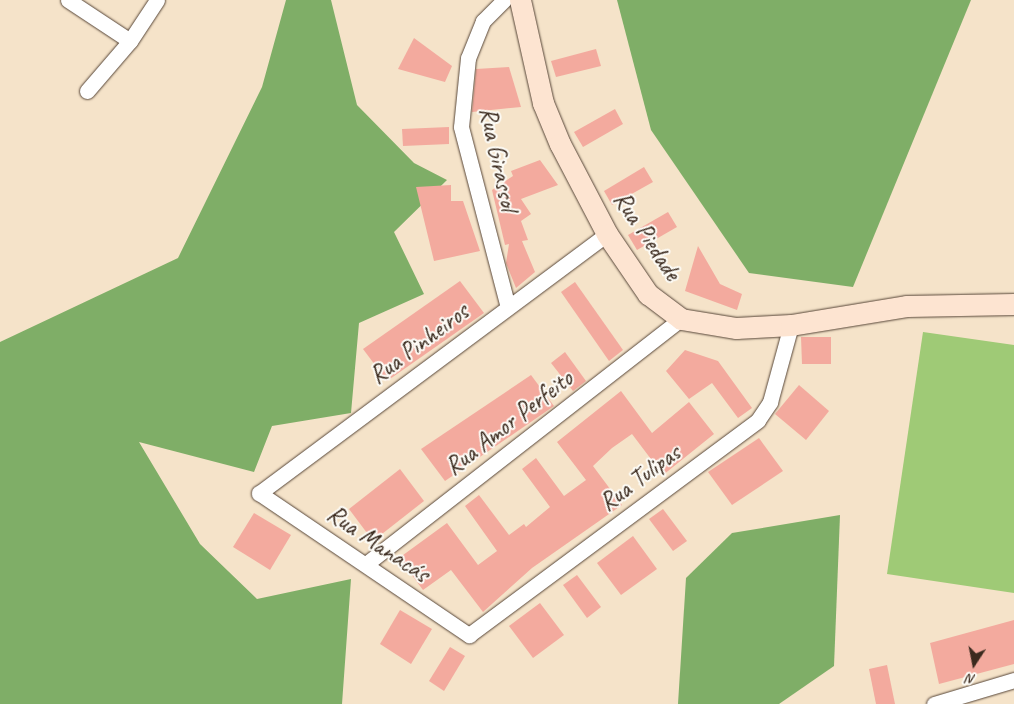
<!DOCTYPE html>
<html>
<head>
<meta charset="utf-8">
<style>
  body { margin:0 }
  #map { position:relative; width:1014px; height:704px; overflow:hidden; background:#f5e3c9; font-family:Caveat,sans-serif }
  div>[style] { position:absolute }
  .green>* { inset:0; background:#9fca76 }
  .forest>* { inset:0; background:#7fae67 }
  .building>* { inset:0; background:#f3aa9e }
  .roads { filter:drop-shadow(0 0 1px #574638) drop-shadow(0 0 1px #574638) }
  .street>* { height:15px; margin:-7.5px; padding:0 7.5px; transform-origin:7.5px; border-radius:7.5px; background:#fff }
  .secondary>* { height:21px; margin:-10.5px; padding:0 10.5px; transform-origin:10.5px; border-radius:10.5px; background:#fde4d1 }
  span { translate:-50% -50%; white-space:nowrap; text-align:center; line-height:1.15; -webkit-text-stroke:4px #fdfcf7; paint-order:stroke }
  .street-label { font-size:25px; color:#3b2a1e }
  .north { position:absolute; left:949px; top:639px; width:50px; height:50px; -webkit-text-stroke:4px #fdfcf7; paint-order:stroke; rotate:191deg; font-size:14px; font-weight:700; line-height:20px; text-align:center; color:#3b2a1e }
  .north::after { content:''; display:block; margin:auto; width:18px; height:22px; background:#3b2a1e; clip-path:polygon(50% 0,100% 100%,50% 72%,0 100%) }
</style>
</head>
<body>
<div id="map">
  <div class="green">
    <i style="clip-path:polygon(923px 332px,1014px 345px,1014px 593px,887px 574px)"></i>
  </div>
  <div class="forest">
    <i style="clip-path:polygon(286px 0,331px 0,357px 105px,414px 163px,447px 180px,394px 232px,424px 294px,359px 323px,351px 413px,272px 426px,254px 472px,139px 442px,200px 544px,257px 599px,351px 579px,342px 704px,0 704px,0 342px,178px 258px,262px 87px)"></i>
    <i style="clip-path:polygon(617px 0,971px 0,853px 287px,749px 273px,651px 130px)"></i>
    <i style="clip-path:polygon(840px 515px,834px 666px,779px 704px,678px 704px,686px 578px,732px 533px)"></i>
  </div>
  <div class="building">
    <i style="clip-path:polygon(414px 38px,452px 66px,445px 82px,398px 69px)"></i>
    <i style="clip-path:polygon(596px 49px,601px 66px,556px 77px,551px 61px)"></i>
    <i style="clip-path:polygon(509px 67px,521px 107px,472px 112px,476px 69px)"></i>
    <i style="clip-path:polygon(615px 109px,623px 124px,583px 147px,574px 132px)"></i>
    <i style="clip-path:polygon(449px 127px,449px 144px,403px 146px,402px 129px)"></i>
    <i style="clip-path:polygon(540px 160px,558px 185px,521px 199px,531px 214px,521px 221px,528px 240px,522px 241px,535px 272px,516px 288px,506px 263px,509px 244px,505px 245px,492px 190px,513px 176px,511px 171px)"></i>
    <i style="clip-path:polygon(644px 167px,653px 182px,612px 205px,604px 191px)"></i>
    <i style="clip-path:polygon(451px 185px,451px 201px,463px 201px,480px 251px,434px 261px,416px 187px)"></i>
    <i style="clip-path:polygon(668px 212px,677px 227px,637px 250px,628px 235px)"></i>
    <i style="clip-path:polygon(698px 246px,720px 284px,742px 294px,737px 310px,685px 291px)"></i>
    <i style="clip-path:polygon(460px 281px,484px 313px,387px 381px,363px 349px)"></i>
    <i style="clip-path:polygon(575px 282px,623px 350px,609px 361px,561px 292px)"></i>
    <i style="clip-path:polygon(801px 337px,831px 337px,831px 364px,802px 364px)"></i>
    <i style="clip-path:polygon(685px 350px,718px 361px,752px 408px,738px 418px,712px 383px,689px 399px,666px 371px)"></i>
    <i style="clip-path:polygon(565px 352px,586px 381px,573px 391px,551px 363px)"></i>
    <i style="clip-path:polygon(531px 375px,554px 406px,445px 481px,421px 449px)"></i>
    <i style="clip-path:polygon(799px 385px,829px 411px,806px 440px,775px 414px)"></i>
    <i style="clip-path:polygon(621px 391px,652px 433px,689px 402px,714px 434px,663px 475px,632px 434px,612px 448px,593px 466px,622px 505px,532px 568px,483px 612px,451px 570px,423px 590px,399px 558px,447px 523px,478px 565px,497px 551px,465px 506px,479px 495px,509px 535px,524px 524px,526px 527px,550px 507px,522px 469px,536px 458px,564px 496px,586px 480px,557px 442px)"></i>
    <i style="clip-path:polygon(759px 438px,783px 471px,732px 505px,708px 472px)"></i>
    <i style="clip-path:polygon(400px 469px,424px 501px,373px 541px,349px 509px)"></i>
    <i style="clip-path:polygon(663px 509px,687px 541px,673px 551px,649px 519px)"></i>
    <i style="clip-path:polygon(254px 513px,291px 535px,270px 570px,233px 547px)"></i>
    <i style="clip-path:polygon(633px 536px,657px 569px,621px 595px,597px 563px)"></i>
    <i style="clip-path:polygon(577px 575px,601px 607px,587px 618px,563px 585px)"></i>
    <i style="clip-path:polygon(540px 603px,564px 635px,533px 658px,509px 626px)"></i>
    <i style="clip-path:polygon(400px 610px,432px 629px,411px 664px,380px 644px)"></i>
    <i style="clip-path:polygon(1014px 620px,1014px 664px,939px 684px,930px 643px)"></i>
    <i style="clip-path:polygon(450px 647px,465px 656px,444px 691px,429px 681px)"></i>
    <i style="clip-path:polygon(887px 665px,895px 704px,876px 704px,869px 669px)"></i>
  </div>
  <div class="roads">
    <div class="street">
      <i style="left:68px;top:0;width:74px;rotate:33.5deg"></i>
      <i style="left:504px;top:0;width:30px;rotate:135deg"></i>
      <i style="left:483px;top:21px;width:40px;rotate:112deg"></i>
      <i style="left:468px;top:58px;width:69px;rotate:95.8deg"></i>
      <i style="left:461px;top:127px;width:186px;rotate:75.4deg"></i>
      <i style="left:87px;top:91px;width:66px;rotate:-49.3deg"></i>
      <i style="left:130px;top:41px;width:49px;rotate:-56.6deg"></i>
      <i style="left:607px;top:234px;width:434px;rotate:143.3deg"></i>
      <i style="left:259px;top:493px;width:254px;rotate:34.1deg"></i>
      <i style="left:469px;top:635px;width:360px;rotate:-36.6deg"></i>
      <i style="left:758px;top:420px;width:22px;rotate:-56deg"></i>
      <i style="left:770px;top:402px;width:80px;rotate:-74.7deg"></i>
      <i style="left:366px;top:564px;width:399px;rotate:-37.9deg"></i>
      <i style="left:934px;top:704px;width:84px;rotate:-16.7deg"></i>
    </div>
    <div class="secondary">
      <i style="left:520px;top:0;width:106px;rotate:77.4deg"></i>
      <i style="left:543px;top:103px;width:44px;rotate:67.5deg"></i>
      <i style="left:560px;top:144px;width:102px;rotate:62.4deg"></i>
      <i style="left:607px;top:234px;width:73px;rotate:55.7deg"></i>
      <i style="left:648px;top:294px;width:41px;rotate:37.1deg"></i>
      <i style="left:681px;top:319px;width:56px;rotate:9.3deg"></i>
      <i style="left:736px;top:328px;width:55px;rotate:-3.1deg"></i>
      <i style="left:791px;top:325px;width:118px;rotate:-9.3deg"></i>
      <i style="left:907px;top:306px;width:107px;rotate:-1.1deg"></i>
    </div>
  </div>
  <div class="street-label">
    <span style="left:498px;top:159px;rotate:78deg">Rua Girassol</span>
    <span style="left:647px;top:236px;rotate:56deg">Rua Piedade</span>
    <span style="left:419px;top:344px;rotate:-37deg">Rua Pinheiros</span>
    <span style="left:509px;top:423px;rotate:-38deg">Rua Amor Perfeito</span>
    <span style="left:640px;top:478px;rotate:-37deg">Rua Tulipas</span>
    <span style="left:378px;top:544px;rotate:34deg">Rua Manacás</span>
  </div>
  <div class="north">N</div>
</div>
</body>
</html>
